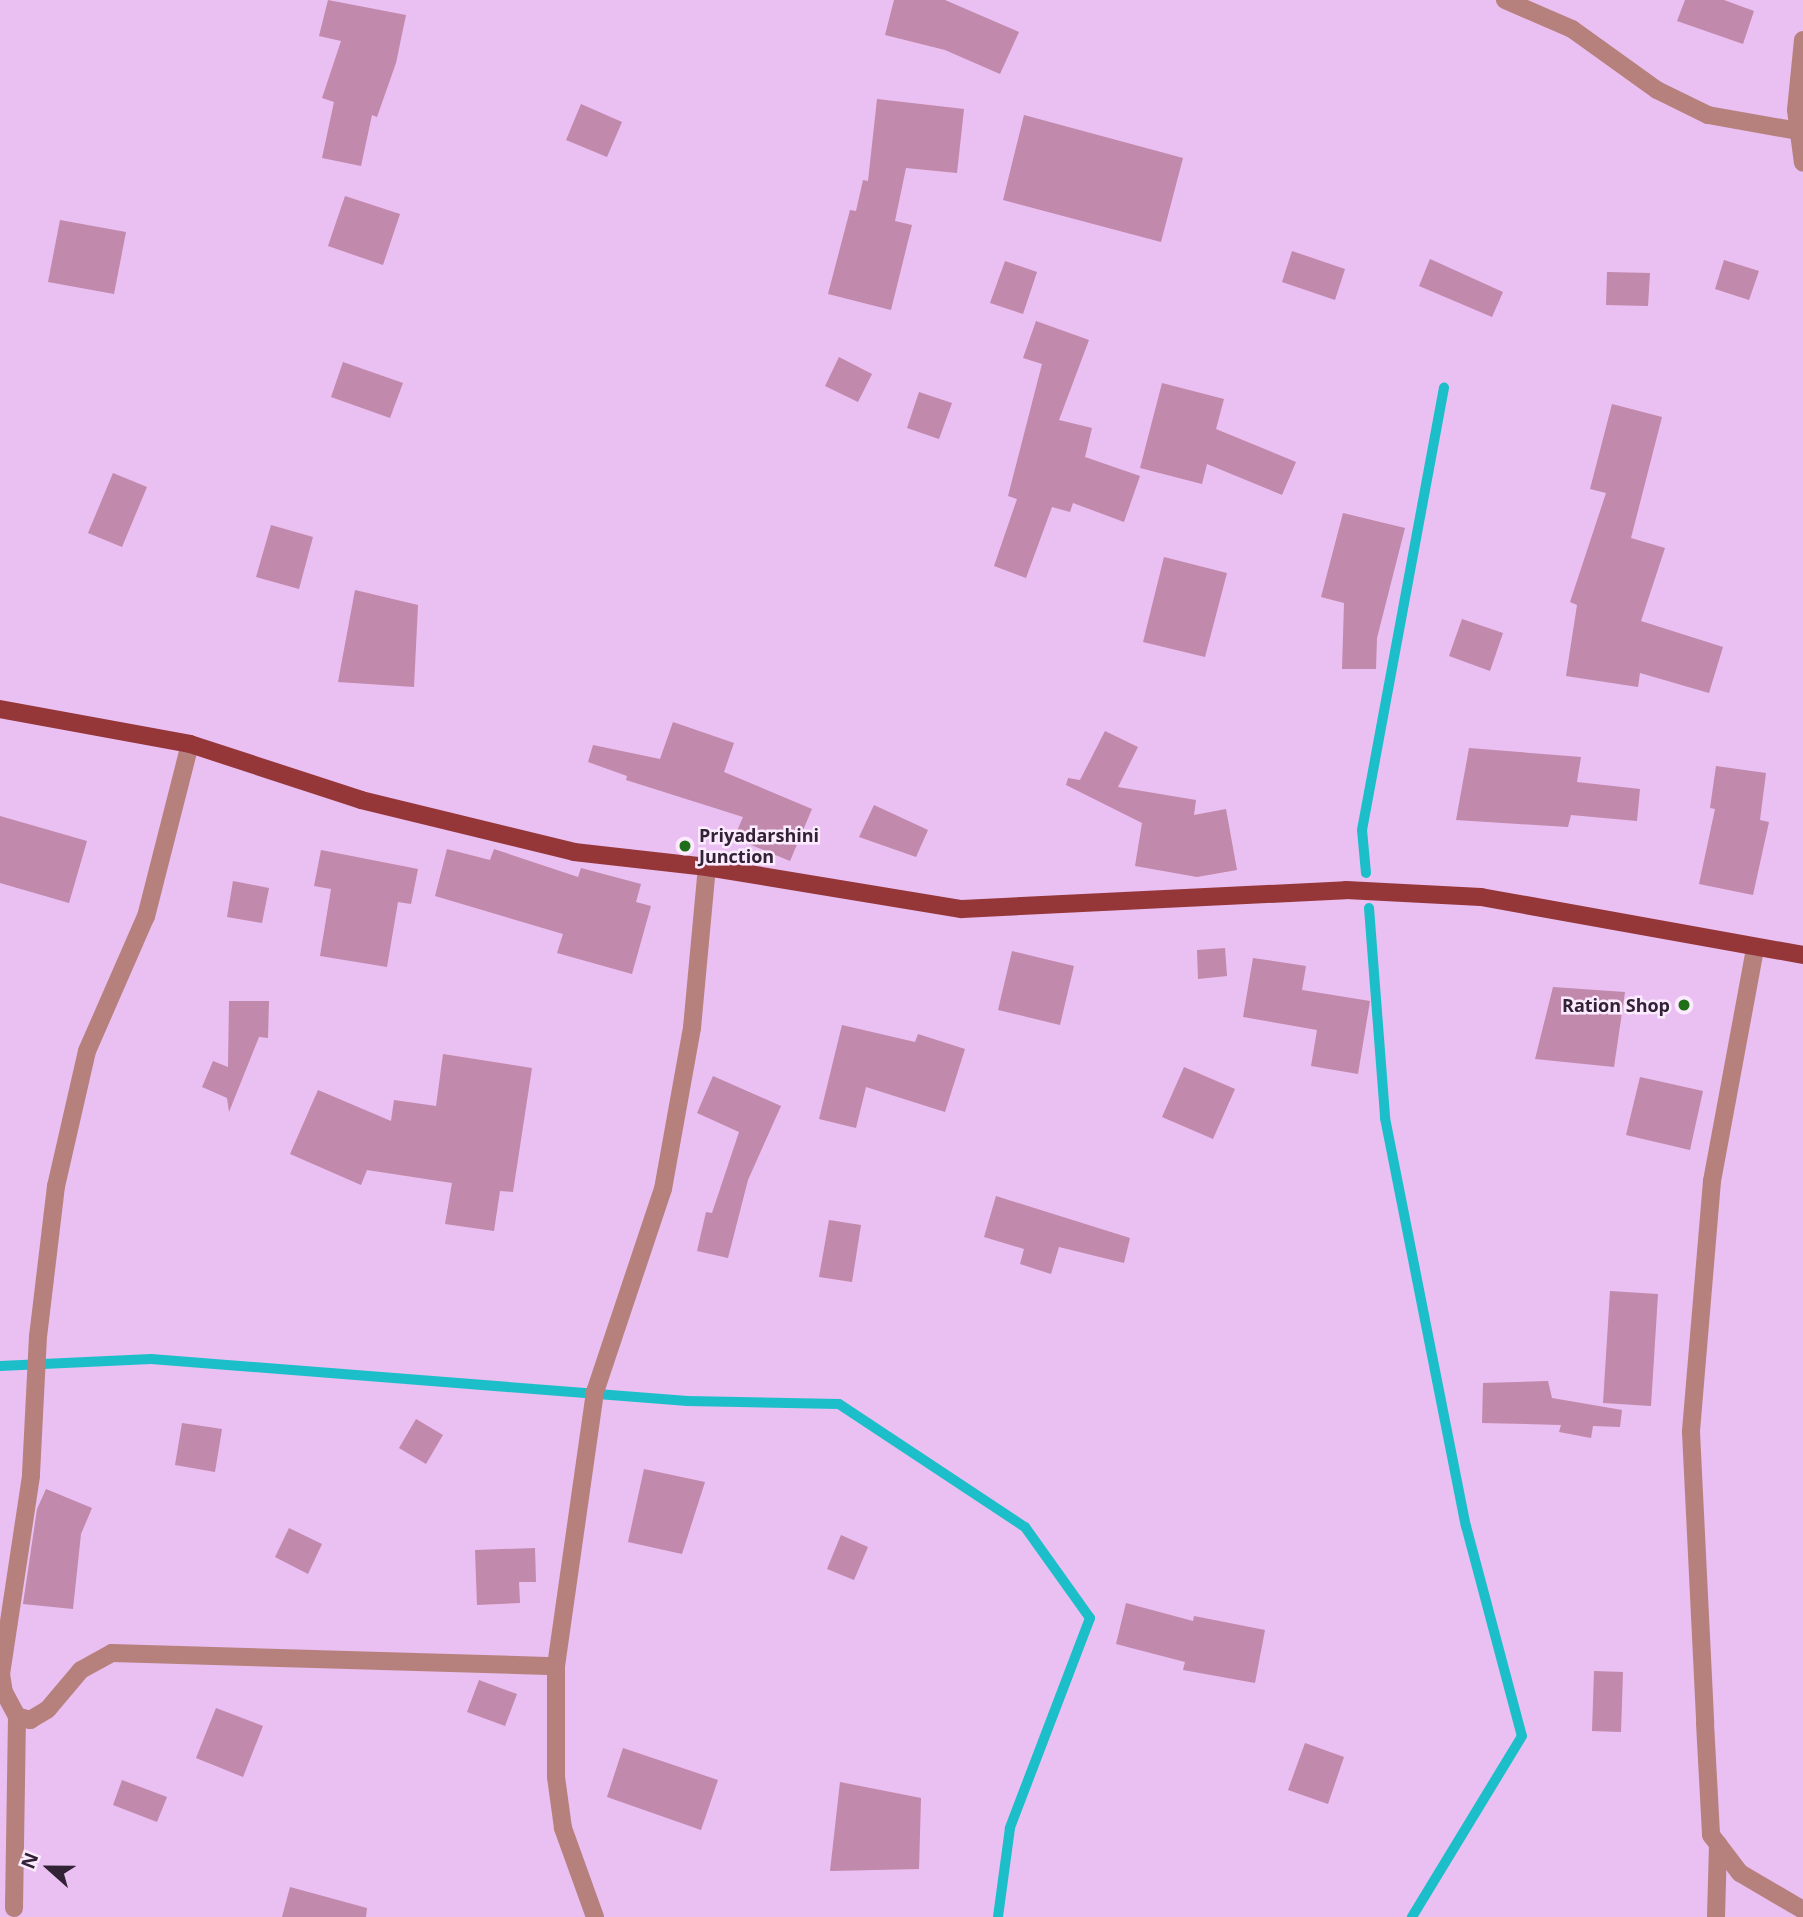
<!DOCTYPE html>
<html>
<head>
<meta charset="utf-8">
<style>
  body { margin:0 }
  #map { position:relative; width:1803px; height:1917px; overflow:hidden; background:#eabff1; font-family:"Open Sans",sans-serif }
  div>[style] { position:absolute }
  .stream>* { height:10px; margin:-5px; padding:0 5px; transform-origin:5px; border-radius:5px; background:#1cbfc9 }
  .building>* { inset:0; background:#c189ab }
  .minor>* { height:18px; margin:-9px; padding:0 9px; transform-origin:9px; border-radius:9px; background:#b6807d }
  .major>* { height:18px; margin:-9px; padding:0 9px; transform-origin:9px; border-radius:9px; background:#953639 }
  .dots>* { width:19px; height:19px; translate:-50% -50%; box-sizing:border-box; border:4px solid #fceaff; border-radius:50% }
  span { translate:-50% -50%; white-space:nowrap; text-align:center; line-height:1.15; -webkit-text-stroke:5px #fceaff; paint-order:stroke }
  .poi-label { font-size:18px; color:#322235; font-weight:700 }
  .left { translate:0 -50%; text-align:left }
  .right { translate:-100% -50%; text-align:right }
  .north { position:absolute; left:14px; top:1833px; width:70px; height:70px; -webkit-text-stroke:5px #fceaff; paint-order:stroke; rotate:291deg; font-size:19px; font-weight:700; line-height:28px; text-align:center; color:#322235 }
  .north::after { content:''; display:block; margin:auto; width:24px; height:32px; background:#322235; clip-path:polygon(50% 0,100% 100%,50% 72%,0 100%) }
</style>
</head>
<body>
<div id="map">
  <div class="stream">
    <i style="left:1366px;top:873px;width:43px;rotate:-95.3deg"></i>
    <i style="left:1362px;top:830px;width:450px;rotate:-79.5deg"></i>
    <i style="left:1369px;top:908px;width:211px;rotate:85.6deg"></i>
    <i style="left:1385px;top:1118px;width:416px;rotate:78.8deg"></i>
    <i style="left:1466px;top:1526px;width:217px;rotate:75.1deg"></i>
    <i style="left:1522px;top:1736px;width:212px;rotate:121.3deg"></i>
    <i style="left:0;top:1366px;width:151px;rotate:-2.7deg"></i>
    <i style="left:151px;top:1359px;width:538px;rotate:4.48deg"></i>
    <i style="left:687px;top:1401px;width:152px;rotate:1.1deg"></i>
    <i style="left:839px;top:1404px;width:223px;rotate:33.5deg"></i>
    <i style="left:1025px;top:1527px;width:112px;rotate:54.5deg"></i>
    <i style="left:1090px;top:1618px;width:225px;rotate:110.9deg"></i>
    <i style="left:1010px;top:1828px;width:90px;rotate:97.7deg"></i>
  </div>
  <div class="building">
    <i style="clip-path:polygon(328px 0,406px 15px,396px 63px,377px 117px,372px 115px,361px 166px,322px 158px,334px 102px,322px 98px,341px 41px,319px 36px)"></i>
    <i style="clip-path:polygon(894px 0,945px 0,1019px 32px,1000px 74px,945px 50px,885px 35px)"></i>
    <i style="clip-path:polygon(1685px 0,1724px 0,1754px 11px,1743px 44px,1677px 21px)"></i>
    <i style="clip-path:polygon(877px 99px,964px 109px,957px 173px,906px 168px,895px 221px,912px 225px,891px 310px,828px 294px,850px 210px,856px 211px,863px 180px,868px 181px)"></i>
    <i style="clip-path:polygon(581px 104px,622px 122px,607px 157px,566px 140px)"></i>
    <i style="clip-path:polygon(1024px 115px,1183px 158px,1161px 242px,1003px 200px)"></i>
    <i style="clip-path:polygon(345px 196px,400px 214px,383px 265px,328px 246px)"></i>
    <i style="clip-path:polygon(60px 220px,126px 232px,114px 294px,48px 282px)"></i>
    <i style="clip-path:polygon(1292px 251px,1345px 269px,1335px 300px,1282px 282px)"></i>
    <i style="clip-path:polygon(1430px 259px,1503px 292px,1492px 317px,1419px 286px)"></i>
    <i style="clip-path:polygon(1724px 260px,1759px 271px,1749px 300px,1715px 289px)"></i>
    <i style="clip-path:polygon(1005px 261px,1037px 272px,1023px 314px,990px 303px)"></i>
    <i style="clip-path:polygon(1607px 272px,1650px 273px,1648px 306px,1606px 305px)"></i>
    <i style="clip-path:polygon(1036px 321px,1089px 340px,1059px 420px,1092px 428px,1085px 457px,1140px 476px,1124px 522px,1073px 503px,1070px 512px,1052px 507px,1026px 578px,994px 566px,1017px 499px,1008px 496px,1042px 364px,1023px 358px)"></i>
    <i style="clip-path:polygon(839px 357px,872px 374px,858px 402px,825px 386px)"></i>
    <i style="clip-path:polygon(343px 362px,403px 383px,390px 418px,331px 397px)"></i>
    <i style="clip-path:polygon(1162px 383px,1224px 399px,1216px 429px,1296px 462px,1282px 495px,1207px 464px,1202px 484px,1140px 468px)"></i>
    <i style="clip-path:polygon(919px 392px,952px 403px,939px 439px,907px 428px)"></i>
    <i style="clip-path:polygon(1612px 404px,1662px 417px,1631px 538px,1665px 548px,1641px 621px,1723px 647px,1709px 693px,1640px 673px,1638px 687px,1566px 676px,1577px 605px,1570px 602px,1606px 493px,1590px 489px)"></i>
    <i style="clip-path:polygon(113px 473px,147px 487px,122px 547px,88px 533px)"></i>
    <i style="clip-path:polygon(1343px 513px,1405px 528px,1377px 638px,1376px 669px,1342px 669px,1344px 603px,1321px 597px)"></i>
    <i style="clip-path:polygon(271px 525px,313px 537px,299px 589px,256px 577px)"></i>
    <i style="clip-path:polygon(1164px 557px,1227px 573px,1205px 657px,1143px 642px)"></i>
    <i style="clip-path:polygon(355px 590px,418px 605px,414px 687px,338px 682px)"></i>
    <i style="clip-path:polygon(1462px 619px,1503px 633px,1490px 671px,1449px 656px)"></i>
    <i style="clip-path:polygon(673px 722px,734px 743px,724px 772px,812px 809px,790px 861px,734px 838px,743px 817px,626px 780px,627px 776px,588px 762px,593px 745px,660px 759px)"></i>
    <i style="clip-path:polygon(1105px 731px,1138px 747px,1118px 787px,1196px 800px,1194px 815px,1226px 809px,1237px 870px,1197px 877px,1135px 866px,1142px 823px,1066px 785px,1068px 778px,1080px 780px)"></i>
    <i style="clip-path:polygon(1469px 748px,1581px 757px,1577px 782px,1640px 789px,1637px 821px,1571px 815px,1568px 827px,1456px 820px)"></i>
    <i style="clip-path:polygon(1716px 766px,1766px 773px,1760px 820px,1769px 822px,1753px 895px,1699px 884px,1715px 809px,1710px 808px)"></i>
    <i style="clip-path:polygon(874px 805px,928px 830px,916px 857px,859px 837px)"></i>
    <i style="clip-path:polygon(0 816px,87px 841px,69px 903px,0 883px)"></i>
    <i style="clip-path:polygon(447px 849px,490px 860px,494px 849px,578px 877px,581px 868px,641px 884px,636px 902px,651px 906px,632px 974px,557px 953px,563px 934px,435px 896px)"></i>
    <i style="clip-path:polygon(321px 850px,418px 869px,411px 904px,398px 902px,387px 967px,320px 956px,331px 889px,314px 886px)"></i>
    <i style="clip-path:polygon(233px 881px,269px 888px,262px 923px,227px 917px)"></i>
    <i style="clip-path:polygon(1225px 948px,1227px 976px,1198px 979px,1197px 950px)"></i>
    <i style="clip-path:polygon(1012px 951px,1074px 966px,1060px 1025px,998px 1010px)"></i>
    <i style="clip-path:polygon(1253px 958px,1306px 966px,1302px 990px,1370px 1001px,1358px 1074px,1311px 1066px,1317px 1030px,1243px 1017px)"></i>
    <i style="clip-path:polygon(1553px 987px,1625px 992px,1614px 1067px,1535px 1059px)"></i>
    <i style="clip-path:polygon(229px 1001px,269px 1001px,268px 1038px,259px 1037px,229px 1112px,227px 1098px,202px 1087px,213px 1061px,228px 1067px)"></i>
    <i style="clip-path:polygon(842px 1025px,915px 1042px,918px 1034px,965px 1049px,945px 1112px,866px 1087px,856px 1128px,819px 1119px)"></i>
    <i style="clip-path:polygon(443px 1054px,532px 1068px,513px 1192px,500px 1191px,494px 1231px,445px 1224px,452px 1183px,367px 1170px,361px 1185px,290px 1154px,318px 1090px,391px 1121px,394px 1100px,436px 1106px)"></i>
    <i style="clip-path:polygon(1184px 1067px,1235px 1089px,1213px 1139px,1162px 1117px)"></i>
    <i style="clip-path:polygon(713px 1076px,781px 1106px,748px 1180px,728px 1258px,697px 1251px,706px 1212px,712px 1213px,739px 1132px,697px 1113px)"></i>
    <i style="clip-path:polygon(1640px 1077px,1703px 1091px,1690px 1150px,1626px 1135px)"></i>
    <i style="clip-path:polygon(996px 1196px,1130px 1238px,1124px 1263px,1059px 1247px,1051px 1274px,1020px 1264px,1024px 1249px,984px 1237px)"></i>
    <i style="clip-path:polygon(829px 1220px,861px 1225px,852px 1282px,819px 1277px)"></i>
    <i style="clip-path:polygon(1610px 1291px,1658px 1294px,1651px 1406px,1603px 1403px)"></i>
    <i style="clip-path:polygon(1548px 1381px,1552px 1398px,1622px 1410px,1620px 1427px,1593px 1426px,1591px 1438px,1559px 1432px,1561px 1425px,1482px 1423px,1483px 1383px)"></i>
    <i style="clip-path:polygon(416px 1419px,443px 1435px,426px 1464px,399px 1448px)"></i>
    <i style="clip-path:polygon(182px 1423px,222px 1429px,215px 1472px,175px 1465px)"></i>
    <i style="clip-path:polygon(644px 1469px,705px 1482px,682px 1554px,628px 1542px)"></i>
    <i style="clip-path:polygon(46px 1489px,92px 1508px,81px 1534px,73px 1609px,23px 1604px,37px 1509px)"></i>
    <i style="clip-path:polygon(289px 1528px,322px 1544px,308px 1574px,275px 1557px)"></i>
    <i style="clip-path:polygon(841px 1535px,868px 1547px,854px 1580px,827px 1569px)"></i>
    <i style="clip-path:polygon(535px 1548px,536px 1582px,519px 1582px,520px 1603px,477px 1605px,475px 1550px)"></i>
    <i style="clip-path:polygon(1126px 1603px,1193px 1621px,1194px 1616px,1265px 1630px,1255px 1683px,1183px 1670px,1185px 1662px,1116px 1644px)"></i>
    <i style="clip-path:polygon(1594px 1671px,1623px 1672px,1621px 1732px,1592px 1731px)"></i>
    <i style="clip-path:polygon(479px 1680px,517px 1694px,505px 1726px,467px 1712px)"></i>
    <i style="clip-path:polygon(216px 1708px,263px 1726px,243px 1777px,196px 1758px)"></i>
    <i style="clip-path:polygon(1305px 1743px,1344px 1757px,1328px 1804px,1288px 1790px)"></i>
    <i style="clip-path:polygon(623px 1748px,718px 1780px,701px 1830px,607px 1797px)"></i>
    <i style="clip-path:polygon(122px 1780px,167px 1797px,157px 1822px,113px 1805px)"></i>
    <i style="clip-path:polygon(840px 1782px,921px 1798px,919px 1869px,830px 1871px)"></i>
    <i style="clip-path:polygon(290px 1887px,367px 1908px,366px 1917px,282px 1917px)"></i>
  </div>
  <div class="minor">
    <i style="left:1505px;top:0;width:73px;rotate:23.4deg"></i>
    <i style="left:1572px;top:29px;width:105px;rotate:35.7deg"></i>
    <i style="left:1657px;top:90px;width:57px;rotate:26.1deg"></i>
    <i style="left:1708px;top:115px;width:91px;rotate:10.1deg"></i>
    <i style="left:1803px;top:40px;width:70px;rotate:95.7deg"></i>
    <i style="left:1796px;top:110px;width:53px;rotate:82.5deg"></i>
    <i style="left:190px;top:744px;width:178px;rotate:104.3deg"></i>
    <i style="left:146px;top:916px;width:147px;rotate:113.6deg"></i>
    <i style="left:87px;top:1051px;width:139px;rotate:102.9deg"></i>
    <i style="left:56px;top:1186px;width:151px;rotate:96.8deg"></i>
    <i style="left:38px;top:1336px;width:140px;rotate:92.9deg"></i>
    <i style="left:31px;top:1476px;width:200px;rotate:98.6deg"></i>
    <i style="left:1px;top:1674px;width:18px;rotate:81deg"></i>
    <i style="left:4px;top:1692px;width:27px;rotate:62deg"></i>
    <i style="left:17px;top:1716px;width:14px;rotate:17deg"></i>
    <i style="left:30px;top:1720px;width:21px;rotate:-31deg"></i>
    <i style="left:48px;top:1709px;width:51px;rotate:-49.8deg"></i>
    <i style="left:81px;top:1670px;width:35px;rotate:-29deg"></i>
    <i style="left:112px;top:1653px;width:444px;rotate:1.7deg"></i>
    <i style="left:1755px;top:949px;width:236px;rotate:100.5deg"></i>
    <i style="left:1712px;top:1181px;width:252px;rotate:94.8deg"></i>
    <i style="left:1691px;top:1432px;width:291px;rotate:87.2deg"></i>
    <i style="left:1705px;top:1723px;width:112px;rotate:86.9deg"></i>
    <i style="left:1711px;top:1835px;width:48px;rotate:52.7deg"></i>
    <i style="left:1740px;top:1873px;width:73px;rotate:30.4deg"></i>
    <i style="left:14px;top:1908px;width:192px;rotate:-89.1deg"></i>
    <i style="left:595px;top:1917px;width:95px;rotate:-109.8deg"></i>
    <i style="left:563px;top:1828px;width:51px;rotate:-97.8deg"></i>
    <i style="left:556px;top:1777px;width:111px;rotate:-90deg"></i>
    <i style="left:556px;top:1666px;width:277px;rotate:-81.9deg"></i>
    <i style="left:595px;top:1392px;width:214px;rotate:-71.5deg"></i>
    <i style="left:663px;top:1189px;width:164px;rotate:-79.8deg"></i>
    <i style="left:692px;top:1028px;width:162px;rotate:-84.7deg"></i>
    <i style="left:1716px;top:1917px;width:73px;rotate:-88.4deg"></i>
  </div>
  <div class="major">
    <i style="left:0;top:709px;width:193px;rotate:10.4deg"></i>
    <i style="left:190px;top:744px;width:180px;rotate:18.1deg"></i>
    <i style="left:361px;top:800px;width:219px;rotate:13.7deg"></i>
    <i style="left:574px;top:852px;width:134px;rotate:6.4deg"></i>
    <i style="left:707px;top:867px;width:258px;rotate:9.4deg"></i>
    <i style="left:962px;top:909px;width:384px;rotate:-2.8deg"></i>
    <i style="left:1346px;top:890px;width:135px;rotate:3deg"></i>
    <i style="left:1481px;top:897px;width:327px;rotate:10.2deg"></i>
  </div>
  <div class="dots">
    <i style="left:685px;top:846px;background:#1e6f17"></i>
    <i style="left:1684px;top:1005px;background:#1e6f17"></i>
  </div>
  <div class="poi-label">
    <span class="left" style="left:699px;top:846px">Priyadarshini<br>Junction</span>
    <span class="right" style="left:1670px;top:1005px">Ration Shop</span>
  </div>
  <div class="north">N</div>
</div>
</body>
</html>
